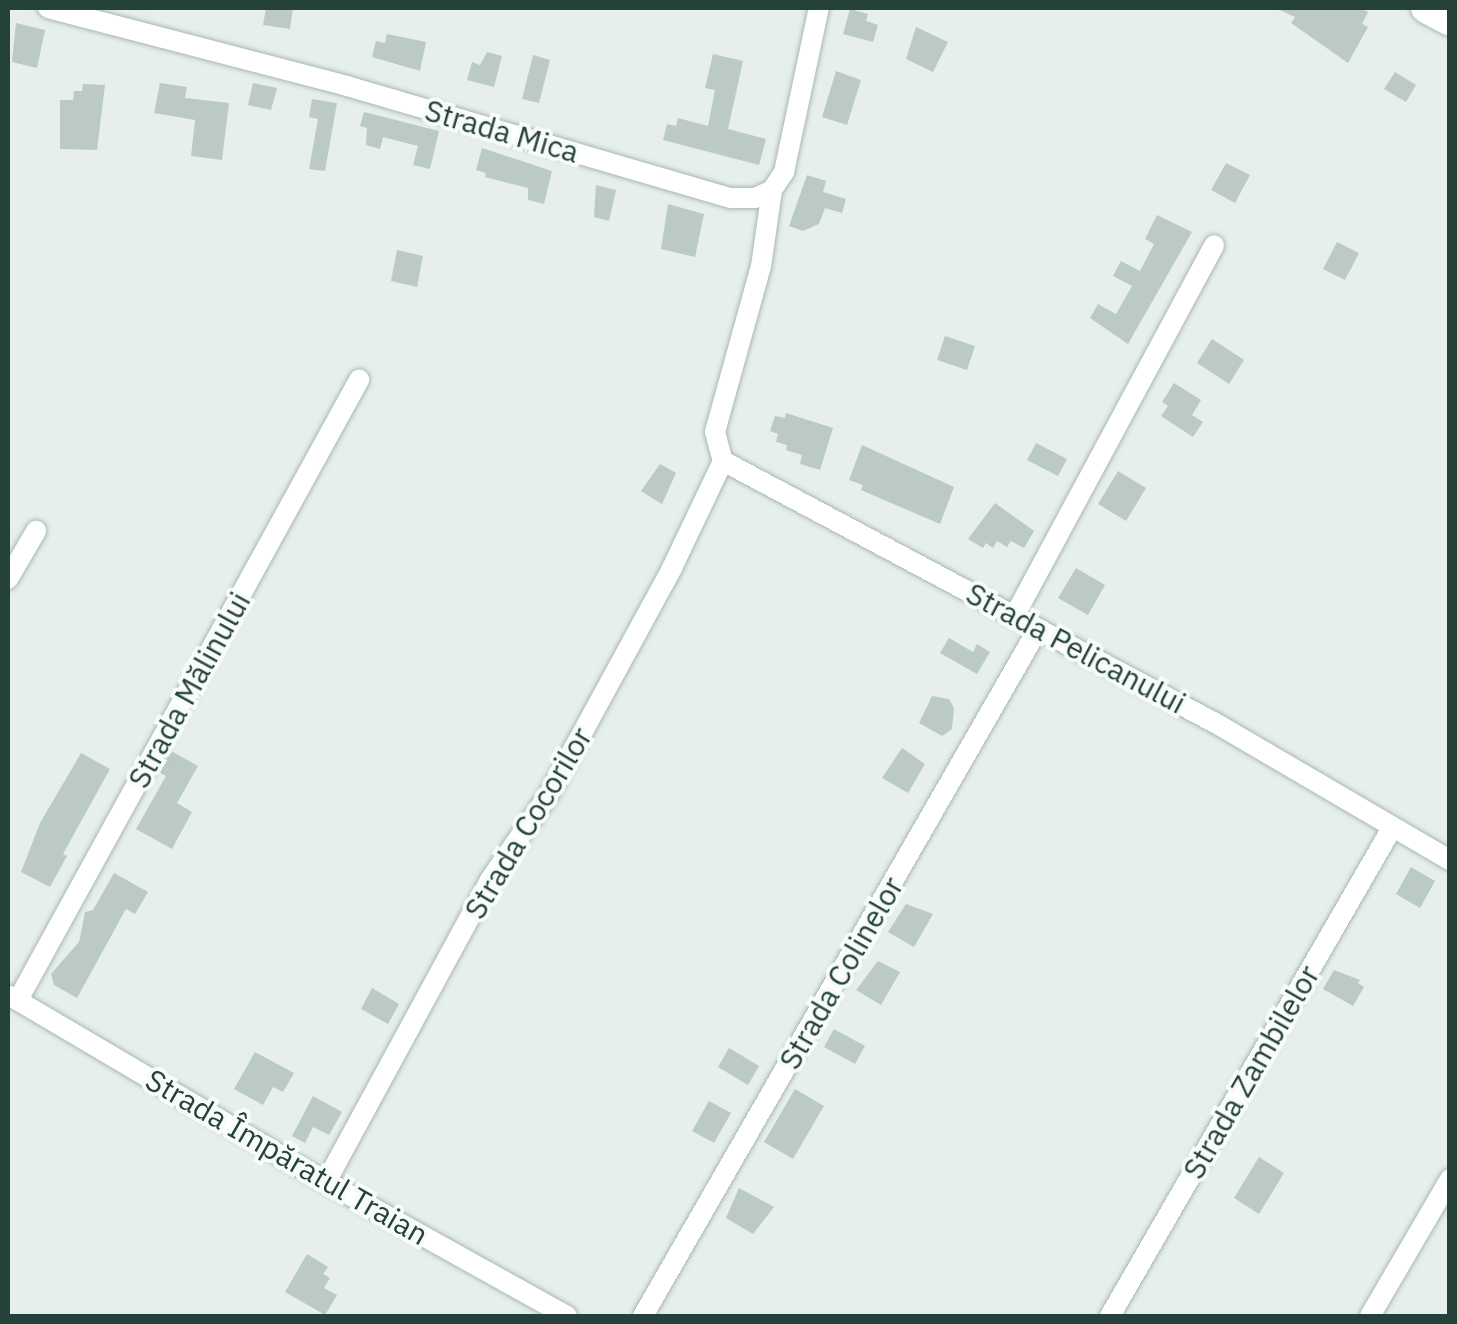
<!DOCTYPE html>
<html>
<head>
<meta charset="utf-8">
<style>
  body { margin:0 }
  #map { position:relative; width:1457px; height:1324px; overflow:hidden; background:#e6efeb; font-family:"IBM Plex Sans",sans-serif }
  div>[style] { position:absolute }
  .building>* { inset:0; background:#bbcac4 }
  .roads { filter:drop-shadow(0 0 2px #a8b8b2) drop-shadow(0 0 2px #a8b8b2) }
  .street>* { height:20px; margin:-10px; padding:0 10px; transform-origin:10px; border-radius:10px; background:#fff }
  .secondary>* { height:30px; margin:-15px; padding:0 15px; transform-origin:15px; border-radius:15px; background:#fff }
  span { translate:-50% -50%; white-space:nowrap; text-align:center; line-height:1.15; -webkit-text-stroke:8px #f7fbf9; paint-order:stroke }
  .street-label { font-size:30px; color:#24423a }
  .frame { position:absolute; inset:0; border:10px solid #24423a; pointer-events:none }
</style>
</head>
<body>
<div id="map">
  <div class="building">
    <i style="clip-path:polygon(266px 8px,293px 8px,290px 29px,263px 25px)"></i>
    <i style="clip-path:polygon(1275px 8px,1359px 8px,1368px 12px,1362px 24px,1368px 27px,1348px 63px,1291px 23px,1295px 17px)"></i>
    <i style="clip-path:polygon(850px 9px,868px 14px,866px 21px,878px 25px,873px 42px,843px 34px)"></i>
    <i style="clip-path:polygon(16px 23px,45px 30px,37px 68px,12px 62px)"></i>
    <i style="clip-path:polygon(916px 27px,948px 42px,933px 72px,906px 59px)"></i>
    <i style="clip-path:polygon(387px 34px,426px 42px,420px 71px,372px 57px,376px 41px,385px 43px)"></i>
    <i style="clip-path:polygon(487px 52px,502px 56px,494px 87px,467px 80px,472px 62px,480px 65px)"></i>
    <i style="clip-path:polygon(713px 54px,743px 61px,728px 129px,766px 139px,759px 165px,663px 140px,667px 124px,676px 126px,678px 118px,708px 126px,715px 90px,705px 88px)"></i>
    <i style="clip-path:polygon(533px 55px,550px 60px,539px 103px,522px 99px)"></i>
    <i style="clip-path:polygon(836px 71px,861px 80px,847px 125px,822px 117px)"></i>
    <i style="clip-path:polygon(1395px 72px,1416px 85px,1406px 102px,1384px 89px)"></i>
    <i style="clip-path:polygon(160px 83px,187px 87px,185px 98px,229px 103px,222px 160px,191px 156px,195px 120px,154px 113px)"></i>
    <i style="clip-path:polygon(253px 83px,277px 88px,271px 110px,248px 105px)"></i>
    <i style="clip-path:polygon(83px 84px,105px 85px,97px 150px,60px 149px,60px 100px,73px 100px,74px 91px,82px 91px)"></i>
    <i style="clip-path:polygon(312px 99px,337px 103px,325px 171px,309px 169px,318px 119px,309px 117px)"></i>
    <i style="clip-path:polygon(364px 112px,439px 131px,430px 169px,413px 165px,418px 146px,383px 137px,380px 149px,366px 145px,367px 128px,360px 126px)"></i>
    <i style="clip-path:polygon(482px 148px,552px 171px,544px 204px,528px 200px,528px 188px,485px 177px,486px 173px,476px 170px)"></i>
    <i style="clip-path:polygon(1226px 163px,1250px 175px,1235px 203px,1211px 190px)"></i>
    <i style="clip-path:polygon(807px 175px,826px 181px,823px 192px,846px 199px,842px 213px,825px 208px,819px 224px,803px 231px,789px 226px)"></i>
    <i style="clip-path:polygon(596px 185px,616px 190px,609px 221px,594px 217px)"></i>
    <i style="clip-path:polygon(668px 204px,704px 214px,695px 257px,661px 249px)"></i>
    <i style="clip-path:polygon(1157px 215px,1192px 232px,1128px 344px,1090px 318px,1098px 304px,1116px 314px,1132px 286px,1113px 276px,1121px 261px,1140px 271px,1154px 244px,1145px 239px)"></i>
    <i style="clip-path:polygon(1337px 242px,1359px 253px,1345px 280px,1323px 269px)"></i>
    <i style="clip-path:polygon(397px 250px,423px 256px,417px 287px,391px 281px)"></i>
    <i style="clip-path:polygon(945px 336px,975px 346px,967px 370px,937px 360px)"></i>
    <i style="clip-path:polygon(1212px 339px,1244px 360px,1229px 384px,1197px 363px)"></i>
    <i style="clip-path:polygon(1174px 383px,1201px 400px,1192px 415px,1203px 422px,1193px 437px,1161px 416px,1168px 406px,1162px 402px)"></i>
    <i style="clip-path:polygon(786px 413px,833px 428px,820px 470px,800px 464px,802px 455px,786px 450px,787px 445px,776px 442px,778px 434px,770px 431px,775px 416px,785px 418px)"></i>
    <i style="clip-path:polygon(1036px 443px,1067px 459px,1058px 476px,1027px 460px)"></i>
    <i style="clip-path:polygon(862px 445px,954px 487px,940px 524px,861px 490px,863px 485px,849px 480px)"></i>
    <i style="clip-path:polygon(660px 464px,676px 473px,662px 504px,641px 491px)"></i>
    <i style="clip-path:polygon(1118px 471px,1146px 488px,1126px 521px,1098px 504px)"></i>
    <i style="clip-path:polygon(995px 503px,1034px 531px,1024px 548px,1011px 541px,1007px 547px,997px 541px,993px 548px,986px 543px,983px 548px,968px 539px)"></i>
    <i style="clip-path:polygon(1076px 568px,1105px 585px,1088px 615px,1058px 598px)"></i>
    <i style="clip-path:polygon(949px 638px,973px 652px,977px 644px,990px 652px,977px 674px,940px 653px)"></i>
    <i style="clip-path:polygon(932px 696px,949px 699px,954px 708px,952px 729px,942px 736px,919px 723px)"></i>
    <i style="clip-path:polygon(902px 748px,925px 764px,908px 793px,882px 778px)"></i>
    <i style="clip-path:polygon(171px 751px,198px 766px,177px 803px,192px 812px,172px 849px,136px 829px,166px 776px,159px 772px)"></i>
    <i style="clip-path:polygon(81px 753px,110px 769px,63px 854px,67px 856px,50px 887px,21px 872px,40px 823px)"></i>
    <i style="clip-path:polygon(1411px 867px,1435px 881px,1420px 908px,1396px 894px)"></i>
    <i style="clip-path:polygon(114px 873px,148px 892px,135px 914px,126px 909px,77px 998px,54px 985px,51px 974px,79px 942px,85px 912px,93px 910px)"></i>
    <i style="clip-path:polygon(906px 904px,933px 914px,914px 947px,888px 932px)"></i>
    <i style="clip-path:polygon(878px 961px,900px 972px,881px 1005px,856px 990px)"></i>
    <i style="clip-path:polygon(1334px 970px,1360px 980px,1358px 983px,1364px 987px,1353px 1006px,1323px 989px)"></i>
    <i style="clip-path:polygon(372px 988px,399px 1004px,388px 1024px,361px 1009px)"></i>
    <i style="clip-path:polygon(834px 1029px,865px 1046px,855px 1064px,824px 1047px)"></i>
    <i style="clip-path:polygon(729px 1048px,759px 1066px,748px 1085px,718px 1067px)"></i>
    <i style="clip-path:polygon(255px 1052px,294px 1073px,283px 1092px,273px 1087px,263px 1105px,234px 1089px)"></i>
    <i style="clip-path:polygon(795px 1089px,824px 1106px,793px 1159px,764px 1142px)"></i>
    <i style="clip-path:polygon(313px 1096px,342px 1112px,329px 1135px,313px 1127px,305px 1143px,292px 1136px)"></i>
    <i style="clip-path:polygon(709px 1101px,731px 1113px,714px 1143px,692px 1131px)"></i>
    <i style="clip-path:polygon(1259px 1157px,1284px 1173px,1259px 1214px,1234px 1198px)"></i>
    <i style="clip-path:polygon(739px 1188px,774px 1207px,753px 1234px,726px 1218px)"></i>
    <i style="clip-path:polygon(307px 1254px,328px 1267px,323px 1274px,330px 1278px,324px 1288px,337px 1295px,325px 1315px,285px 1292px)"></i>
  </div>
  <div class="roads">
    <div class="street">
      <i style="left:48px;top:8px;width:309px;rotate:14.6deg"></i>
      <i style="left:347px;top:86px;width:400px;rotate:16.3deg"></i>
      <i style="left:731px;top:198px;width:24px"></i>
      <i style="left:755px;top:198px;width:19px;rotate:-25deg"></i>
      <i style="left:772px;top:190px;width:22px;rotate:-56deg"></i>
      <i style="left:784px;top:172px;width:168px;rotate:-78deg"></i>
      <i style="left:772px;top:190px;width:77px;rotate:98.2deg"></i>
      <i style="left:761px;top:266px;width:172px;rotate:105.5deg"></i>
      <i style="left:715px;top:432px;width:30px;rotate:75deg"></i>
      <i style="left:723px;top:461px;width:560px;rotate:28.03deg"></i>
      <i style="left:1217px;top:724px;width:270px;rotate:30.3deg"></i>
      <i style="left:8px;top:579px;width:56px;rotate:-59.7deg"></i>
      <i style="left:1015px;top:615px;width:420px;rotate:-61.7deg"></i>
      <i style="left:10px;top:996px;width:367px;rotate:30.5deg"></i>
      <i style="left:326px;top:1182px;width:276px;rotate:29.1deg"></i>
      <i style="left:18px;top:1000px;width:708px;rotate:-61.19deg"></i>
      <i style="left:326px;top:1182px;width:344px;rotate:-61.5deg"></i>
      <i style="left:490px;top:880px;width:104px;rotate:-55.5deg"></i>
      <i style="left:549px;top:794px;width:257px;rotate:-61.4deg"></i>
      <i style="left:672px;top:568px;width:119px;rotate:-64.5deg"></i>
      <i style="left:643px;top:1316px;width:792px;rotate:-60.1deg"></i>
      <i style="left:1110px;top:1316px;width:564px;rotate:-59.98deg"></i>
      <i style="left:1370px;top:1316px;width:159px;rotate:-59.7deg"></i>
    </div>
    <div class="secondary">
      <i style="left:1426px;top:8px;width:27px;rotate:28deg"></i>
    </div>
  </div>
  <div class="street-label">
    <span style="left:502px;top:131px;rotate:16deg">Strada Mica</span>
    <span style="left:1076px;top:648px;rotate:28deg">Strada Pelicanului</span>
    <span style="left:189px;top:690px;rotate:-61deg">Strada Mălinului</span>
    <span style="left:528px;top:823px;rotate:-59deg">Strada Cocorilor</span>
    <span style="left:841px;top:973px;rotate:-60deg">Strada Colinelor</span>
    <span style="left:1251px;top:1072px;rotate:-60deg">Strada Zambilelor</span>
    <span style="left:287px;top:1157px;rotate:30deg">Strada Împăratul Traian</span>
  </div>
  <div class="frame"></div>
</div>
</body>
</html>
